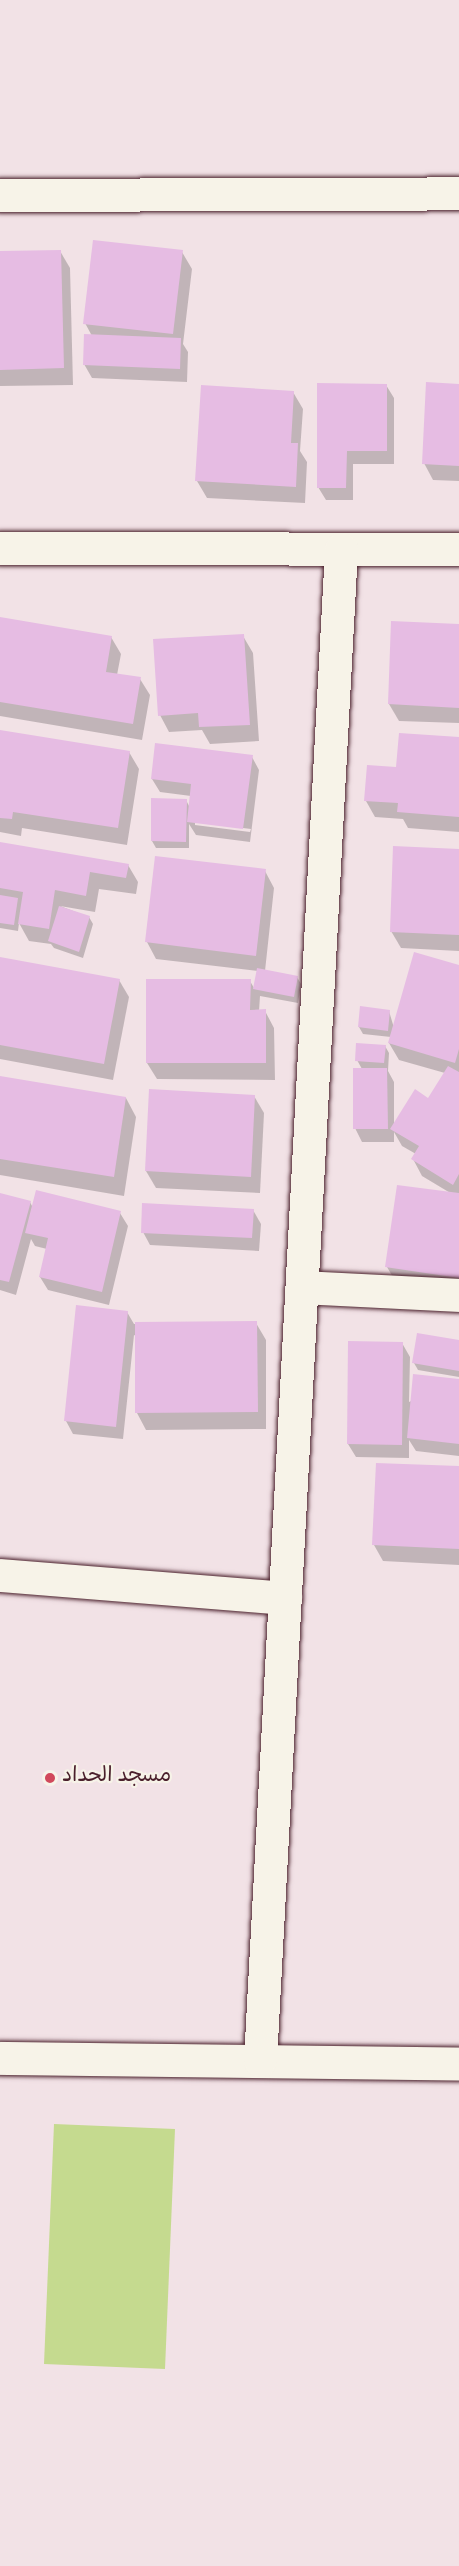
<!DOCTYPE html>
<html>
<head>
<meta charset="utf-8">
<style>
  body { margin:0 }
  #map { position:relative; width:459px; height:2566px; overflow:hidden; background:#f2e2e6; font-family:"Gochi Hand","Playpen Sans Arabic",sans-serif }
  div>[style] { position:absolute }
  .green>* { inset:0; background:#c5da8f }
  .shadow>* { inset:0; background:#0003 }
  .building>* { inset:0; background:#e6bce3 }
  .roads { filter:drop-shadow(0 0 2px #4a1f2b) drop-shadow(0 0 2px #4a1f2b) }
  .minor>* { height:33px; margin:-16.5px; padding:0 16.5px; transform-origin:16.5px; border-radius:16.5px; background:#f7f3e8 }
  .dots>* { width:16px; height:16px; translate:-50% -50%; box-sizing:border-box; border:3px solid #f7f3e8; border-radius:50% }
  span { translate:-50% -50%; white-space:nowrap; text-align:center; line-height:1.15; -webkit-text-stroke:4.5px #f7f3e8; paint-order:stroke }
  .poi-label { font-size:21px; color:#4a1f2b }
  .left { translate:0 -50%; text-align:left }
</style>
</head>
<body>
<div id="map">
  <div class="green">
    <i style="clip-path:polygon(54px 2124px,175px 2129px,165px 2369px,44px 2364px)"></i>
  </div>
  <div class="shadow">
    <i style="clip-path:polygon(60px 251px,70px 268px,73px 385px,0 386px,0 252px)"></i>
    <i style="clip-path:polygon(182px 252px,192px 269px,183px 344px,188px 352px,187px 382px,92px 378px,84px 364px,92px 336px,85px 323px)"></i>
    <i style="clip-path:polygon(386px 385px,394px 398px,394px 464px,353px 464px,353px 500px,326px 500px,318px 487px)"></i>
    <i style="clip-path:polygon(459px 386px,459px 481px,433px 480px,424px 463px)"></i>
    <i style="clip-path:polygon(293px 392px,303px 409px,300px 451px,307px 462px,305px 503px,207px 498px,197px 481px)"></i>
    <i style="clip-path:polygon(0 619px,111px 637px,121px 654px,117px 675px,140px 679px,150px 695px,142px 740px,0 716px)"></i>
    <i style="clip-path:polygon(459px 626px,459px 723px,399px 721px,389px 704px)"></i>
    <i style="clip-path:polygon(243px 636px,253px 653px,259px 741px,210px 744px,202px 730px,169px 732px,160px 715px)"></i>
    <i style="clip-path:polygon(0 732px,129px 752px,139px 769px,127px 845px,22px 828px,21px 836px,0 832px)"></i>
    <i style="clip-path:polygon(459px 739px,459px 832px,408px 828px,403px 819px,375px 817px,366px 801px,397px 769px)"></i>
    <i style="clip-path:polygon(evenodd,252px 757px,259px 770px,250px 842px,196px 835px,189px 824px,189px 848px,156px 848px,152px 841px,186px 800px,190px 808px,191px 796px,160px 792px,152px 779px,252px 757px,195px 822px,251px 829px,250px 832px,195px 825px,195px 822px)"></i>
    <i style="clip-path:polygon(0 844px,128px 865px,138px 882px,136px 894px,99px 889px,95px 912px,60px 906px,89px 917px,93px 924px,83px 958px,54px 948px,51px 944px,29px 941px,19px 923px,18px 931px,0 928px)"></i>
    <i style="clip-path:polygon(459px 850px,459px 951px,401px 948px,391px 931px)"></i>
    <i style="clip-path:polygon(265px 871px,274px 888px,265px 971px,297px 977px,301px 984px,298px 1003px,260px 996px,259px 1011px,265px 1011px,274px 1028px,275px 1080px,157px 1079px,147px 1063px,250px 981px,254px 988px,258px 971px,156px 959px,147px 942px)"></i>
    <i style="clip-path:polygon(0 958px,119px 980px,129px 997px,113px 1080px,0 1059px)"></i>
    <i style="clip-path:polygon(459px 967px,459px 1293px,397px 1284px,387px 1267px,452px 1194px,422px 1176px,413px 1159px,416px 1154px,402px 1146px,394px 1132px,394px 1142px,362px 1142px,355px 1128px,362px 1069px,357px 1060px,385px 1046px,389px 1053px,388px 1071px,394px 1082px,394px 1125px,428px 1100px,445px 1073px,399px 1060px,389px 1043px,391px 1037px,363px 1034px,359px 1027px,389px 1011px,394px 1028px)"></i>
    <i style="clip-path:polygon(0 1078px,126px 1098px,136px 1117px,124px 1196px,0 1175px)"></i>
    <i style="clip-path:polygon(254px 1096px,264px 1113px,260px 1193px,156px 1188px,146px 1171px)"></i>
    <i style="clip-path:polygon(0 1194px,30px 1202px,33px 1208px,120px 1213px,128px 1226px,109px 1305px,48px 1290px,40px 1277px,47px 1249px,35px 1246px,31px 1239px,16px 1295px,0 1290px)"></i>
    <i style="clip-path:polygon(253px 1210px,261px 1224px,259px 1251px,150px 1245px,143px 1232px)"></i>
    <i style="clip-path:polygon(127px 1312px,134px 1324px,256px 1323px,266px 1340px,266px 1429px,146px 1430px,137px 1413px,136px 1336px,134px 1335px,123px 1439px,73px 1434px,66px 1421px)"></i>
    <i style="clip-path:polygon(459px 1341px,459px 1377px,418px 1370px,414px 1363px)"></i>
    <i style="clip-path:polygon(402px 1343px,410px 1357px,409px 1402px,459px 1380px,459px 1456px,416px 1451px,409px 1440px,409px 1458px,356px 1457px,348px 1444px)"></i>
    <i style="clip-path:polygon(459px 1468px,459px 1565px,383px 1561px,374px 1545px)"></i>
  </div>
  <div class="building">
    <i style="clip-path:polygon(93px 240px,183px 250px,173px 334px,83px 324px)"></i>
    <i style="clip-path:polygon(61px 250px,64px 368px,0 370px,0 251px)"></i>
    <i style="clip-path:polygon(84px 334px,181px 338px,180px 369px,83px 365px)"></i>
    <i style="clip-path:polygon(426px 382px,459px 384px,459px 466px,422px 464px)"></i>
    <i style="clip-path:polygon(317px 383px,387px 384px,387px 451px,347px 451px,346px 488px,317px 488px)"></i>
    <i style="clip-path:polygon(201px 385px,294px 391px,291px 443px,298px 443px,296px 487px,195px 481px)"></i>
    <i style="clip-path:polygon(0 617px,112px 636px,106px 672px,141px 677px,133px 724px,0 702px)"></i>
    <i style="clip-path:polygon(391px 621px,459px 624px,459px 708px,388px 704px)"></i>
    <i style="clip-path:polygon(244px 634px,250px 725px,199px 727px,198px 713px,158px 716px,153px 639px)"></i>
    <i style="clip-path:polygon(0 730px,130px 751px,118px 828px,13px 812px,12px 819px,0 818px)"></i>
    <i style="clip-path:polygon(399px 733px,459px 737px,459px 817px,397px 812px,398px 803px,364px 801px,367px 765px,396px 767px)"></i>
    <i style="clip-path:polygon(155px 743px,253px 755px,243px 829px,187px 822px,191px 784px,151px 779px)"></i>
    <i style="clip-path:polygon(151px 798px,187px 799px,186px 842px,151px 841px)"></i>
    <i style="clip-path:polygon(0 842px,129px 864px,126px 878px,90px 872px,86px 896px,55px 890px,49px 929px,18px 924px,23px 892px,0 888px)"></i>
    <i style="clip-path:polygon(393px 846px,459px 849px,459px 935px,390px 932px)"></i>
    <i style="clip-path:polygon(155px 856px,266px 869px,256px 956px,145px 942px)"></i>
    <i style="clip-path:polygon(0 895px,18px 898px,14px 925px,0 923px)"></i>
    <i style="clip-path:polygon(59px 906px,90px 916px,79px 952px,48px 941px)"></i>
    <i style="clip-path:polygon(414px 952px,459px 965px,459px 1049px,455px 1063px,388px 1043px)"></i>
    <i style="clip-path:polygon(0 957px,120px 979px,104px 1064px,0 1045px)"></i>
    <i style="clip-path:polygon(257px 968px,298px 976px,294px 997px,253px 989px)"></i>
    <i style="clip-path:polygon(146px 979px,251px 979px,250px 1010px,266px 1009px,266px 1063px,146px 1063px)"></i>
    <i style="clip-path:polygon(360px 1006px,390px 1010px,388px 1031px,358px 1027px)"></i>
    <i style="clip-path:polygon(356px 1043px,386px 1045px,384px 1063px,355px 1061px)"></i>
    <i style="clip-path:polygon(448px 1066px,459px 1072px,459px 1174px,453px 1185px,411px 1159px,419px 1146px,390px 1129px,415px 1089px,428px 1098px)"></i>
    <i style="clip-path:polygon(353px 1068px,387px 1068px,388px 1129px,353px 1129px)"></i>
    <i style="clip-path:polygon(0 1076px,126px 1097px,114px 1177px,0 1159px)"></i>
    <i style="clip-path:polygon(149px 1089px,255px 1095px,251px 1177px,145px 1171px)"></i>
    <i style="clip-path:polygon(397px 1185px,459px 1193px,459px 1278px,385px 1267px)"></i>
    <i style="clip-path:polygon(36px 1190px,121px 1211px,102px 1292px,39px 1277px,48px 1238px,25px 1233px)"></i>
    <i style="clip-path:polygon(0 1193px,31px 1201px,9px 1282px,0 1280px)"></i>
    <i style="clip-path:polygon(142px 1203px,254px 1209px,252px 1238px,141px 1233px)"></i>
    <i style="clip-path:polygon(76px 1305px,128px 1311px,116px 1427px,64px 1421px)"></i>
    <i style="clip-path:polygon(257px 1321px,258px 1412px,135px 1413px,135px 1322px)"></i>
    <i style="clip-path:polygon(417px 1333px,459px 1340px,459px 1371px,412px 1363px)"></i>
    <i style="clip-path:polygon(348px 1341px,403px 1342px,402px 1445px,347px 1444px)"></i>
    <i style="clip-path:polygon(413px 1374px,459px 1379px,459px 1444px,407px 1438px)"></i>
    <i style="clip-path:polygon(376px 1463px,459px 1466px,459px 1549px,372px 1545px)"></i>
  </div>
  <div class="roads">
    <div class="minor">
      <i style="left:0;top:195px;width:459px;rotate:-0.2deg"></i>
      <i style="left:0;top:548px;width:459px;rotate:0.1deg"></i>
      <i style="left:302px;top:1287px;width:157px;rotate:2.9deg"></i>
      <i style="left:0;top:1575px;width:286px;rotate:4.6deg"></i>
      <i style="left:0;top:2058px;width:459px;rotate:0.7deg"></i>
      <i style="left:260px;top:2060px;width:1513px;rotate:-86.93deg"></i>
    </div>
  </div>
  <div class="dots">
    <i style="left:50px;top:1778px;background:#d1495b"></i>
  </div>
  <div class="poi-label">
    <span class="left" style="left:62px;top:1778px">مسجد الحداد</span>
  </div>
</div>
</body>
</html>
